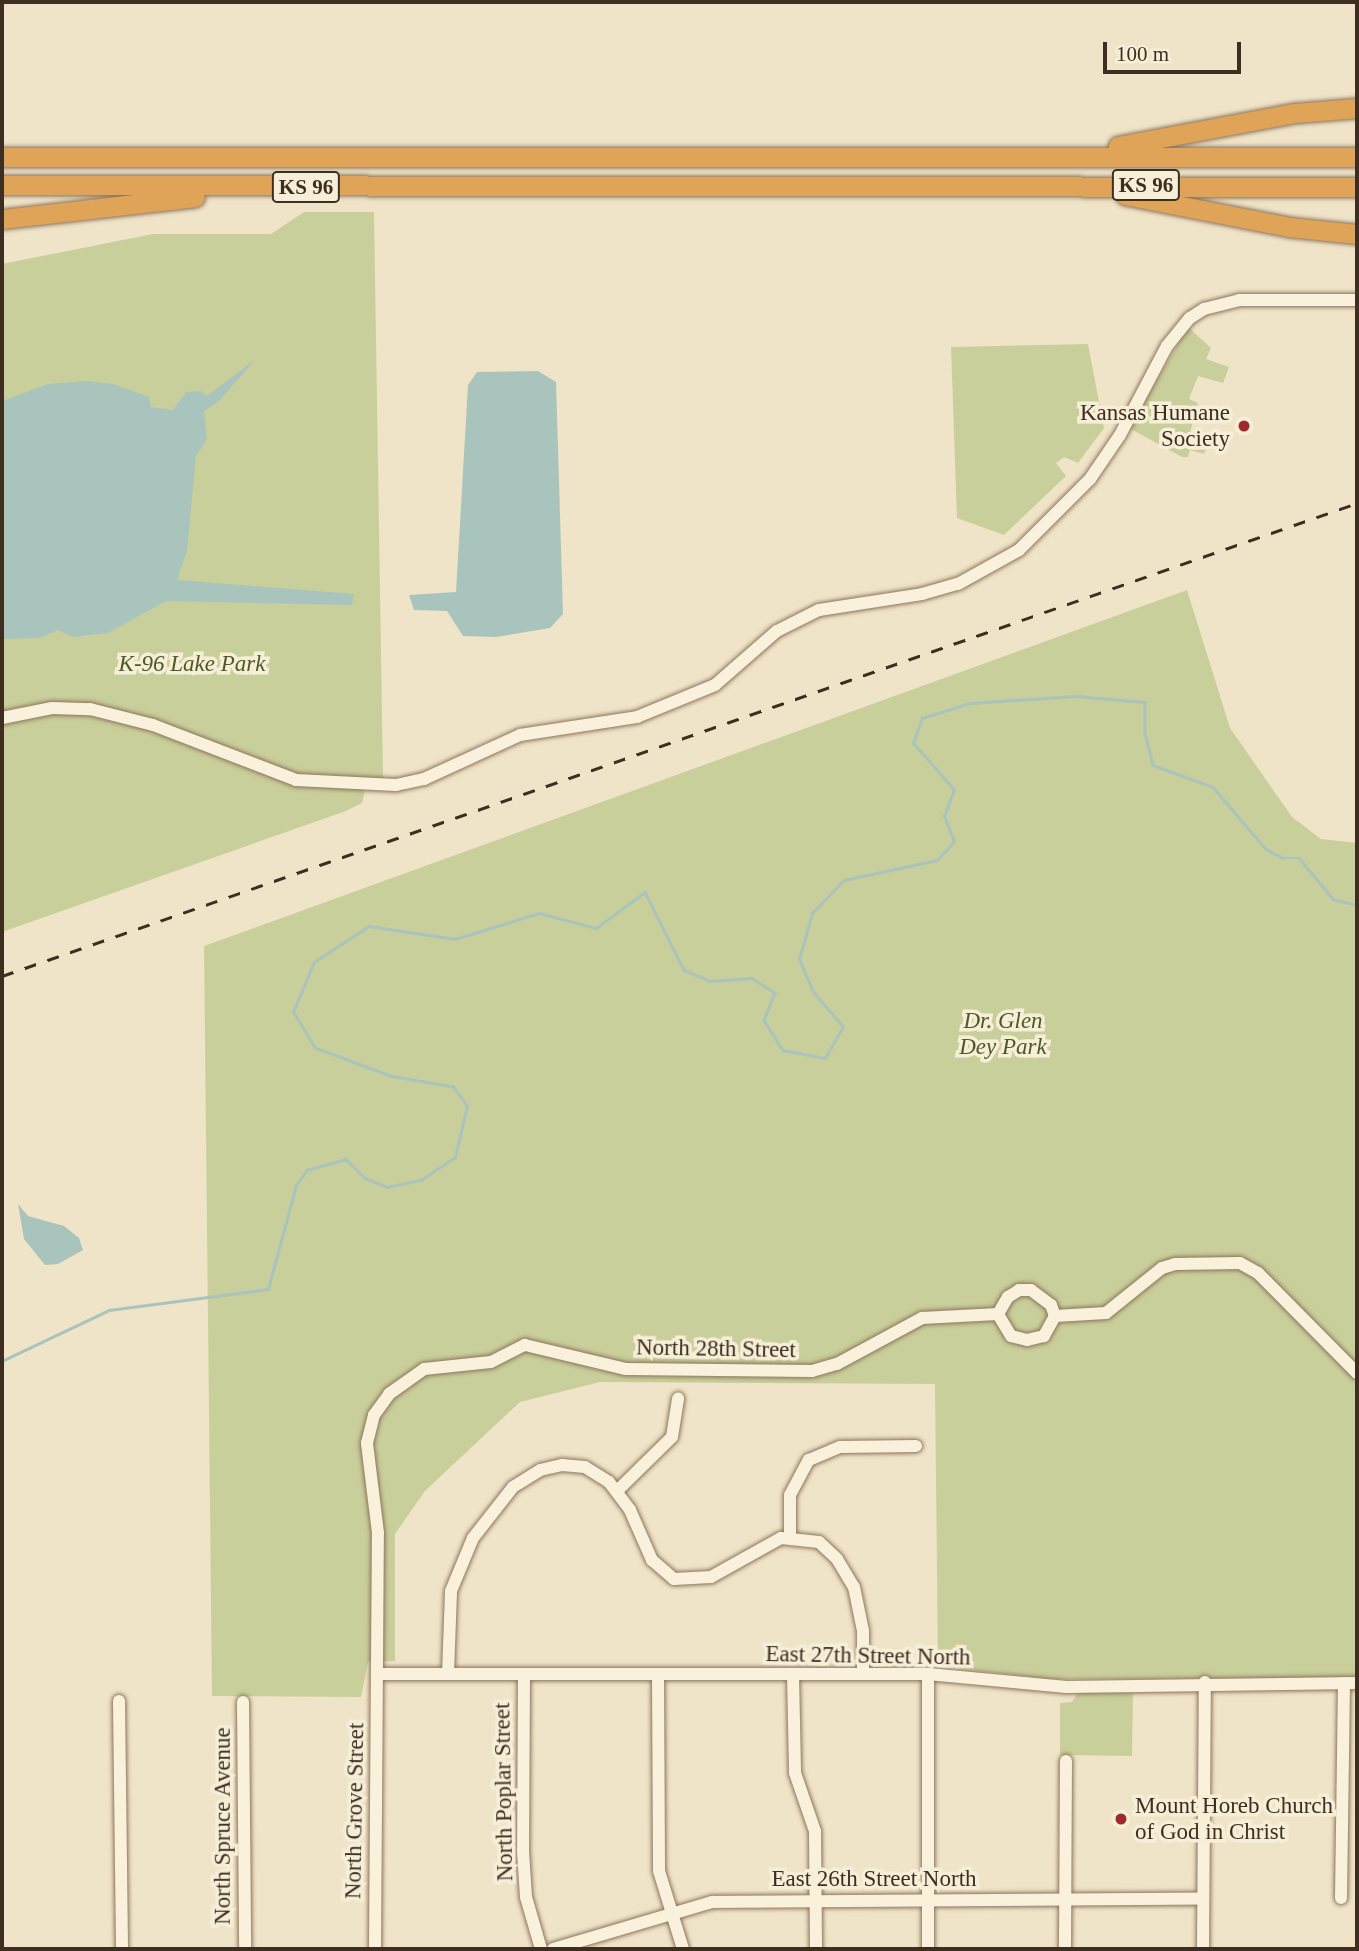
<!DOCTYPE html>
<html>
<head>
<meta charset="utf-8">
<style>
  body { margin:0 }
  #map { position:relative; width:1359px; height:1951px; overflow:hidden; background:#f0e4c8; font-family:Georgia,serif }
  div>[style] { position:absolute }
  .green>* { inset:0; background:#c9cf9b }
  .water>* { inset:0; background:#a9c4bc }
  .stream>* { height:2.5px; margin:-1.25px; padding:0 1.25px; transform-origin:1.25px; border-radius:1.25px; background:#a9c4bc }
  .roads { filter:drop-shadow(0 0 2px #8d765c) drop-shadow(0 0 2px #8d765c) }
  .minor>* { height:12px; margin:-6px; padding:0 6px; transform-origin:6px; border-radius:6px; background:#faf1dc }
  .highway>* { height:19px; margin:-9.5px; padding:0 9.5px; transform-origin:9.5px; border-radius:9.5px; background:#e0a458 }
  .rail>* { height:2.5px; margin-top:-1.25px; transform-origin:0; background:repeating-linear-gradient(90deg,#3d2e20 0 12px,transparent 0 24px) }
  .dots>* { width:19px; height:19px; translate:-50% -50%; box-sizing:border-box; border:4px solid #f7eed8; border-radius:50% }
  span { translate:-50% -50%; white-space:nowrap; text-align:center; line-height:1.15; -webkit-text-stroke:7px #f7eed8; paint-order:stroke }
  .shield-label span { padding:2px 5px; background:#f7eed8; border:2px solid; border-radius:5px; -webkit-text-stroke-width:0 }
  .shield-label { font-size:21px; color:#3d2e20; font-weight:700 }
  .poi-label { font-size:23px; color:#3d2e20 }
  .right { translate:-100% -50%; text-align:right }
  .left { translate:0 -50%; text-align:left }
  .park-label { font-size:23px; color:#4d5a26; font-style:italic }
  .street-label { font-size:23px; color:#3d2e20 }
  .frame { position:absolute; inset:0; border:4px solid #3d2e20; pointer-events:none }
  .scale { position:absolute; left:1103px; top:42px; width:138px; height:32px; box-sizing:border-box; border:4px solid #3d2e20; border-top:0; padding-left:9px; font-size:21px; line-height:24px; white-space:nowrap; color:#3d2e20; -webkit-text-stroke:5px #f7eed8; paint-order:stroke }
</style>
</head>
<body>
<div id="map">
  <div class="green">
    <i style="clip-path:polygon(304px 212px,374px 212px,383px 778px,368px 778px,362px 803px,346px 811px,2px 932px,2px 264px,153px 234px,271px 234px)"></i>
    <i style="clip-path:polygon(1188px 327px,1211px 348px,1206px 359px,1229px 367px,1223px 383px,1198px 376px,1189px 399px,1198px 403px,1190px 433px,1200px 435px,1198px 442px,1208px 444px,1204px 454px,1190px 450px,1188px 457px,1182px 457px,1129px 428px)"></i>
    <i style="clip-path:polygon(1088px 344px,1104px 428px,1078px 463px,1064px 457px,1056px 463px,1066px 476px,1004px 535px,957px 518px,951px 347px)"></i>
    <i style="clip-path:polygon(1187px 590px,1230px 728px,1292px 817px,1321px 839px,1357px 843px,1357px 1678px,1050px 1679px,938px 1666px,935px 1384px,600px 1382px,520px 1402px,425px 1491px,395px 1534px,395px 1661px,368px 1662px,361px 1697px,212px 1696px,204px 946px)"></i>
    <i style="clip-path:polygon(1078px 1693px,1133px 1693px,1132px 1756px,1060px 1755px,1060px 1703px,1072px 1702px)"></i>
  </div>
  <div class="water">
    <i style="clip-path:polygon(256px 359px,219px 401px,204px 411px,207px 439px,196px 456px,187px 551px,177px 580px,354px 594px,352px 605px,166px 601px,108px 633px,73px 637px,58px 630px,39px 638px,2px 639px,2px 401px,48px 384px,86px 381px,113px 384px,149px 397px,151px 407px,173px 410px,186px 392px,201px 391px,207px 396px)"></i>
    <i style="clip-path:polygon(538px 371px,556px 382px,563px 614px,550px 628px,496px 637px,463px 636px,447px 611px,414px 610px,409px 595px,456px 592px,468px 385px,477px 372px)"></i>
    <i style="clip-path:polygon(18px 1204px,28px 1216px,64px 1226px,79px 1238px,83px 1250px,58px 1264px,45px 1265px,24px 1239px)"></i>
  </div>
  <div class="stream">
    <i style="left:2px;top:1361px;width:119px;rotate:-25.5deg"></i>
    <i style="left:109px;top:1310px;width:160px;rotate:-7.5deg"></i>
    <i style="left:268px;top:1289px;width:108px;rotate:-74.9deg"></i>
    <i style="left:296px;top:1185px;width:19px;rotate:-54deg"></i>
    <i style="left:307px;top:1170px;width:41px;rotate:-15.8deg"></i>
    <i style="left:346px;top:1159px;width:27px;rotate:45deg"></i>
    <i style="left:365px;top:1178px;width:24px;rotate:22deg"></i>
    <i style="left:387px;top:1187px;width:35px;rotate:-12deg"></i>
    <i style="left:421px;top:1180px;width:41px;rotate:-34.1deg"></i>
    <i style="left:455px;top:1157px;width:52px;rotate:-76.8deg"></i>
    <i style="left:467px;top:1106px;width:24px;rotate:-126deg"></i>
    <i style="left:453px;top:1087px;width:64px;rotate:-170.1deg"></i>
    <i style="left:390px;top:1076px;width:80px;rotate:-159.5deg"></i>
    <i style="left:315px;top:1048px;width:42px;rotate:-121.4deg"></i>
    <i style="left:293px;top:1012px;width:54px;rotate:-67.2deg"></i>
    <i style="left:314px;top:962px;width:66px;rotate:-33.2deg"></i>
    <i style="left:369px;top:926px;width:87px;rotate:8.6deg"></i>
    <i style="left:455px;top:939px;width:88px;rotate:-17.2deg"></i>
    <i style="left:539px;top:913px;width:59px;rotate:14.7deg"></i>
    <i style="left:596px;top:928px;width:61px;rotate:-36.3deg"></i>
    <i style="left:645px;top:892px;width:87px;rotate:63.4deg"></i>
    <i style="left:684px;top:970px;width:28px;rotate:23deg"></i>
    <i style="left:710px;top:981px;width:42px;rotate:-4.1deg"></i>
    <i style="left:752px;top:978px;width:27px;rotate:33deg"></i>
    <i style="left:775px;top:993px;width:29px;rotate:112deg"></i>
    <i style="left:764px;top:1020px;width:36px;rotate:58deg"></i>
    <i style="left:783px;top:1050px;width:43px;rotate:10.8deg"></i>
    <i style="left:825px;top:1058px;width:36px;rotate:-60deg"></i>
    <i style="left:843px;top:1027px;width:46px;rotate:-130.6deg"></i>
    <i style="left:813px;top:992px;width:36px;rotate:-113deg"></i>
    <i style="left:799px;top:959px;width:48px;rotate:-74.2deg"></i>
    <i style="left:812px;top:913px;width:46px;rotate:-45.9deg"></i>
    <i style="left:844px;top:880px;width:95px;rotate:-12.1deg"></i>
    <i style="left:937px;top:860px;width:25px;rotate:-47deg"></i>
    <i style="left:954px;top:842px;width:28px;rotate:-111deg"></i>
    <i style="left:944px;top:816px;width:28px;rotate:-69deg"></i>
    <i style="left:954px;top:790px;width:62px;rotate:-131.1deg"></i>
    <i style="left:913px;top:743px;width:27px;rotate:-70deg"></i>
    <i style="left:922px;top:718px;width:50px;rotate:-17.4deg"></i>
    <i style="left:970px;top:703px;width:105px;rotate:-3.8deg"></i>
    <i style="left:1075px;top:696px;width:70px;rotate:4.9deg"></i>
    <i style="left:1145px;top:702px;width:31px;rotate:90deg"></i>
    <i style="left:1145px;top:733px;width:33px;rotate:76deg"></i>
    <i style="left:1153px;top:765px;width:64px;rotate:20.1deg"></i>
    <i style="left:1213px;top:787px;width:82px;rotate:49.5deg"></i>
    <i style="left:1266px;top:849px;width:19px;rotate:28deg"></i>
    <i style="left:1283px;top:858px;width:16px"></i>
    <i style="left:1299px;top:858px;width:53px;rotate:50.3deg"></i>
    <i style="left:1333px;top:899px;width:25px;rotate:14deg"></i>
  </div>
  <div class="roads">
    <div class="minor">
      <i style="left:2px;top:718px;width:51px;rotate:-11.3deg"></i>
      <i style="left:52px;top:708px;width:38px;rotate:2deg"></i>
      <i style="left:90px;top:709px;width:65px;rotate:14.3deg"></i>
      <i style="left:153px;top:725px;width:153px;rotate:21deg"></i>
      <i style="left:296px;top:780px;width:100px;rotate:2.9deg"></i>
      <i style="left:396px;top:785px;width:29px;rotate:-12deg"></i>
      <i style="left:424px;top:779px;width:106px;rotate:-24.6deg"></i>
      <i style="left:520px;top:735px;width:118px;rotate:-8.7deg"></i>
      <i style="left:637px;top:717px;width:84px;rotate:-22.3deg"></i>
      <i style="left:715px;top:685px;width:82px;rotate:-41.1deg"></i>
      <i style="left:777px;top:631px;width:47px;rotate:-26.6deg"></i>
      <i style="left:819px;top:610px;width:104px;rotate:-8.8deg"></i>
      <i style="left:922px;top:594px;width:37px;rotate:-16deg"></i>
      <i style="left:958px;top:584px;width:70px;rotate:-29.1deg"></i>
      <i style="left:1019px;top:550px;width:100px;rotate:-45deg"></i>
      <i style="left:1090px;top:479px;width:53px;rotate:-55.7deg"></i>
      <i style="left:1120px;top:435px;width:101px;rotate:-62.2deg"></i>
      <i style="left:1167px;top:346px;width:36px;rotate:-51deg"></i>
      <i style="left:1190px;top:318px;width:17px;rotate:-33deg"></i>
      <i style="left:1204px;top:309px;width:36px;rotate:-14deg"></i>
      <i style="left:1239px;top:300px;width:118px"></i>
      <i style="left:1019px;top:1290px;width:12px"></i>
      <i style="left:1031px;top:1290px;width:25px;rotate:37deg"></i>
      <i style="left:1051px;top:1305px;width:12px;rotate:70deg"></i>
      <i style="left:1055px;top:1316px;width:23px;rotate:119deg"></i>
      <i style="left:1044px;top:1336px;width:17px;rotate:167deg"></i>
      <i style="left:1027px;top:1340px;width:16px;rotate:-166deg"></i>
      <i style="left:1011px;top:1336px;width:26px;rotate:-121deg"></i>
      <i style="left:998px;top:1314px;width:20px;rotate:-60deg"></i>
      <i style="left:1008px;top:1297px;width:13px;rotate:-32deg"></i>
      <i style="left:1055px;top:1316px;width:51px;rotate:-3.4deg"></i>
      <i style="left:1106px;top:1313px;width:72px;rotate:-38.8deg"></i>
      <i style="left:1162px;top:1268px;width:14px;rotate:-17deg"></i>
      <i style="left:1175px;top:1264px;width:65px;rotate:-0.9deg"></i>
      <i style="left:1240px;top:1263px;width:21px;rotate:29deg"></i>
      <i style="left:1258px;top:1273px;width:141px;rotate:45.3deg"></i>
      <i style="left:617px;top:1491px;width:77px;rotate:-44.5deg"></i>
      <i style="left:672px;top:1437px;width:39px;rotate:-81deg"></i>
      <i style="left:790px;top:1538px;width:43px;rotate:-90deg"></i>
      <i style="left:790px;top:1495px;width:40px;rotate:-62deg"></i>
      <i style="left:809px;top:1460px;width:34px;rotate:-23deg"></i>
      <i style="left:840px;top:1447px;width:76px;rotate:-0.8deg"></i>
      <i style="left:378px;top:1674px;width:550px"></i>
      <i style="left:928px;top:1674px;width:139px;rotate:5.4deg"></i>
      <i style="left:1066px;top:1687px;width:291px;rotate:-0.8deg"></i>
      <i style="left:448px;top:1674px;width:83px;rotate:-87.9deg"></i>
      <i style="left:451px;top:1591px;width:57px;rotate:-67.5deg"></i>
      <i style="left:473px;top:1538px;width:65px;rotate:-51.9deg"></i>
      <i style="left:513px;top:1487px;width:32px;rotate:-32deg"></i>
      <i style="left:540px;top:1470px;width:23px;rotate:-13deg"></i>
      <i style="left:562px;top:1465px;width:23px;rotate:5deg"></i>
      <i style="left:585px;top:1467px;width:28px;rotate:32deg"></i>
      <i style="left:609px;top:1482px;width:35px;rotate:53deg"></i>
      <i style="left:630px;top:1510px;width:55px;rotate:66.3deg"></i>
      <i style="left:652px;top:1560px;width:29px;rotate:41deg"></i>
      <i style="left:674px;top:1579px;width:37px;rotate:-3deg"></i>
      <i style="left:711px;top:1577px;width:80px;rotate:-29.1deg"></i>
      <i style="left:781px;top:1538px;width:38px;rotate:6deg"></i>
      <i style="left:819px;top:1542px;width:25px;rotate:43deg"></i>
      <i style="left:837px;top:1559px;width:33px;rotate:59deg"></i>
      <i style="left:854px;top:1587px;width:45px;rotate:78.4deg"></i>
      <i style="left:863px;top:1631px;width:43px;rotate:90deg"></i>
      <i style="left:524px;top:1674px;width:177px;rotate:90.3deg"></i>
      <i style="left:523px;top:1851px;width:46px;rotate:86.3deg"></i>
      <i style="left:526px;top:1897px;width:54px;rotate:73.9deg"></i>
      <i style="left:658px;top:1674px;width:197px;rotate:89.7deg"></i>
      <i style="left:659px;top:1871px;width:82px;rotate:72.9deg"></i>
      <i style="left:793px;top:1674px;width:99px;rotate:88.8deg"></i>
      <i style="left:795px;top:1773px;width:61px;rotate:71deg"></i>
      <i style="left:815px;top:1831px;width:118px;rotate:89.5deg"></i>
      <i style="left:119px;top:1701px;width:248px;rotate:89.3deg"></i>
      <i style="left:243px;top:1702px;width:247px;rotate:89.5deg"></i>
      <i style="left:1341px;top:1898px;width:215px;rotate:-89.2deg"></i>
      <i style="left:375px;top:1949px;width:416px;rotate:-89.6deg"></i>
      <i style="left:378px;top:1533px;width:91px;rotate:-97deg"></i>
      <i style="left:367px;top:1443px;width:29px;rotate:-76deg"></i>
      <i style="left:374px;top:1415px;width:26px;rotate:-54deg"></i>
      <i style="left:389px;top:1394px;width:43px;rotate:-35.5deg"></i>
      <i style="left:424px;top:1369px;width:67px;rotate:-6deg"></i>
      <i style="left:491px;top:1362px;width:38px;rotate:-27deg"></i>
      <i style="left:525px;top:1345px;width:104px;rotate:13.4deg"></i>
      <i style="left:626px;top:1369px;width:186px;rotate:0.6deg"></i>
      <i style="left:812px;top:1371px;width:26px;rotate:-16deg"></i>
      <i style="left:837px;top:1364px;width:97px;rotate:-28.4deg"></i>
      <i style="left:922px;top:1318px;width:76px;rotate:-3deg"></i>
      <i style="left:553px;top:1949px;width:166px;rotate:-16.5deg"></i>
      <i style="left:712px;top:1902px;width:491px;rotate:-0.4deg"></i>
      <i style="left:928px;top:1949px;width:275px;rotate:-90deg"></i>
      <i style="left:1065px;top:1949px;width:188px;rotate:-89.7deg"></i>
      <i style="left:1203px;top:1949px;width:267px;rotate:-89.6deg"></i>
    </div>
    <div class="highway">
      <i style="left:1118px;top:146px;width:180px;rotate:-10.6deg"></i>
      <i style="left:1295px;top:113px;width:62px;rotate:-4.6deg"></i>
      <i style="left:2px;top:157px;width:1355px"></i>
      <i style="left:2px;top:185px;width:1355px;rotate:0.08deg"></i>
      <i style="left:1125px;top:195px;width:167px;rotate:11deg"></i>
      <i style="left:1289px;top:227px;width:68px;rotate:5.9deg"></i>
      <i style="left:2px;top:219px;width:194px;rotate:-6.5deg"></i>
    </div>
  </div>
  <div class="rail">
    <i style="left:2px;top:976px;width:1435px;rotate:-19.24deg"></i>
  </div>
  <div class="dots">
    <i style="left:1244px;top:426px;background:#9e2a2b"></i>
    <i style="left:1121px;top:1819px;background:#9e2a2b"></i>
  </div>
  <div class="shield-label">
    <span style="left:1146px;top:185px">KS 96</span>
    <span style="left:306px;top:187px">KS 96</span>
  </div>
  <div class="poi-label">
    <span class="right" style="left:1230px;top:426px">Kansas Humane<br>Society</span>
    <span class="left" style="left:1135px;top:1819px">Mount Horeb Church<br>of God in Christ</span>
  </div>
  <div class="park-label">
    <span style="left:192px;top:664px">K-96 Lake Park</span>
    <span style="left:1003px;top:1034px">Dr. Glen<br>Dey Park</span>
  </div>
  <div class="street-label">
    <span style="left:716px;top:1349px;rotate:1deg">North 28th Street</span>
    <span style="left:868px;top:1656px;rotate:1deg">East 27th Street North</span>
    <span style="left:504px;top:1792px;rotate:-91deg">North Poplar Street</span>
    <span style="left:355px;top:1811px;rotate:-89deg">North Grove Street</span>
    <span style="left:223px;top:1826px;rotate:-90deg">North Spruce Avenue</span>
    <span style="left:874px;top:1879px">East 26th Street North</span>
  </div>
  <div class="frame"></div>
  <div class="scale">100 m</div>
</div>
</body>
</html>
